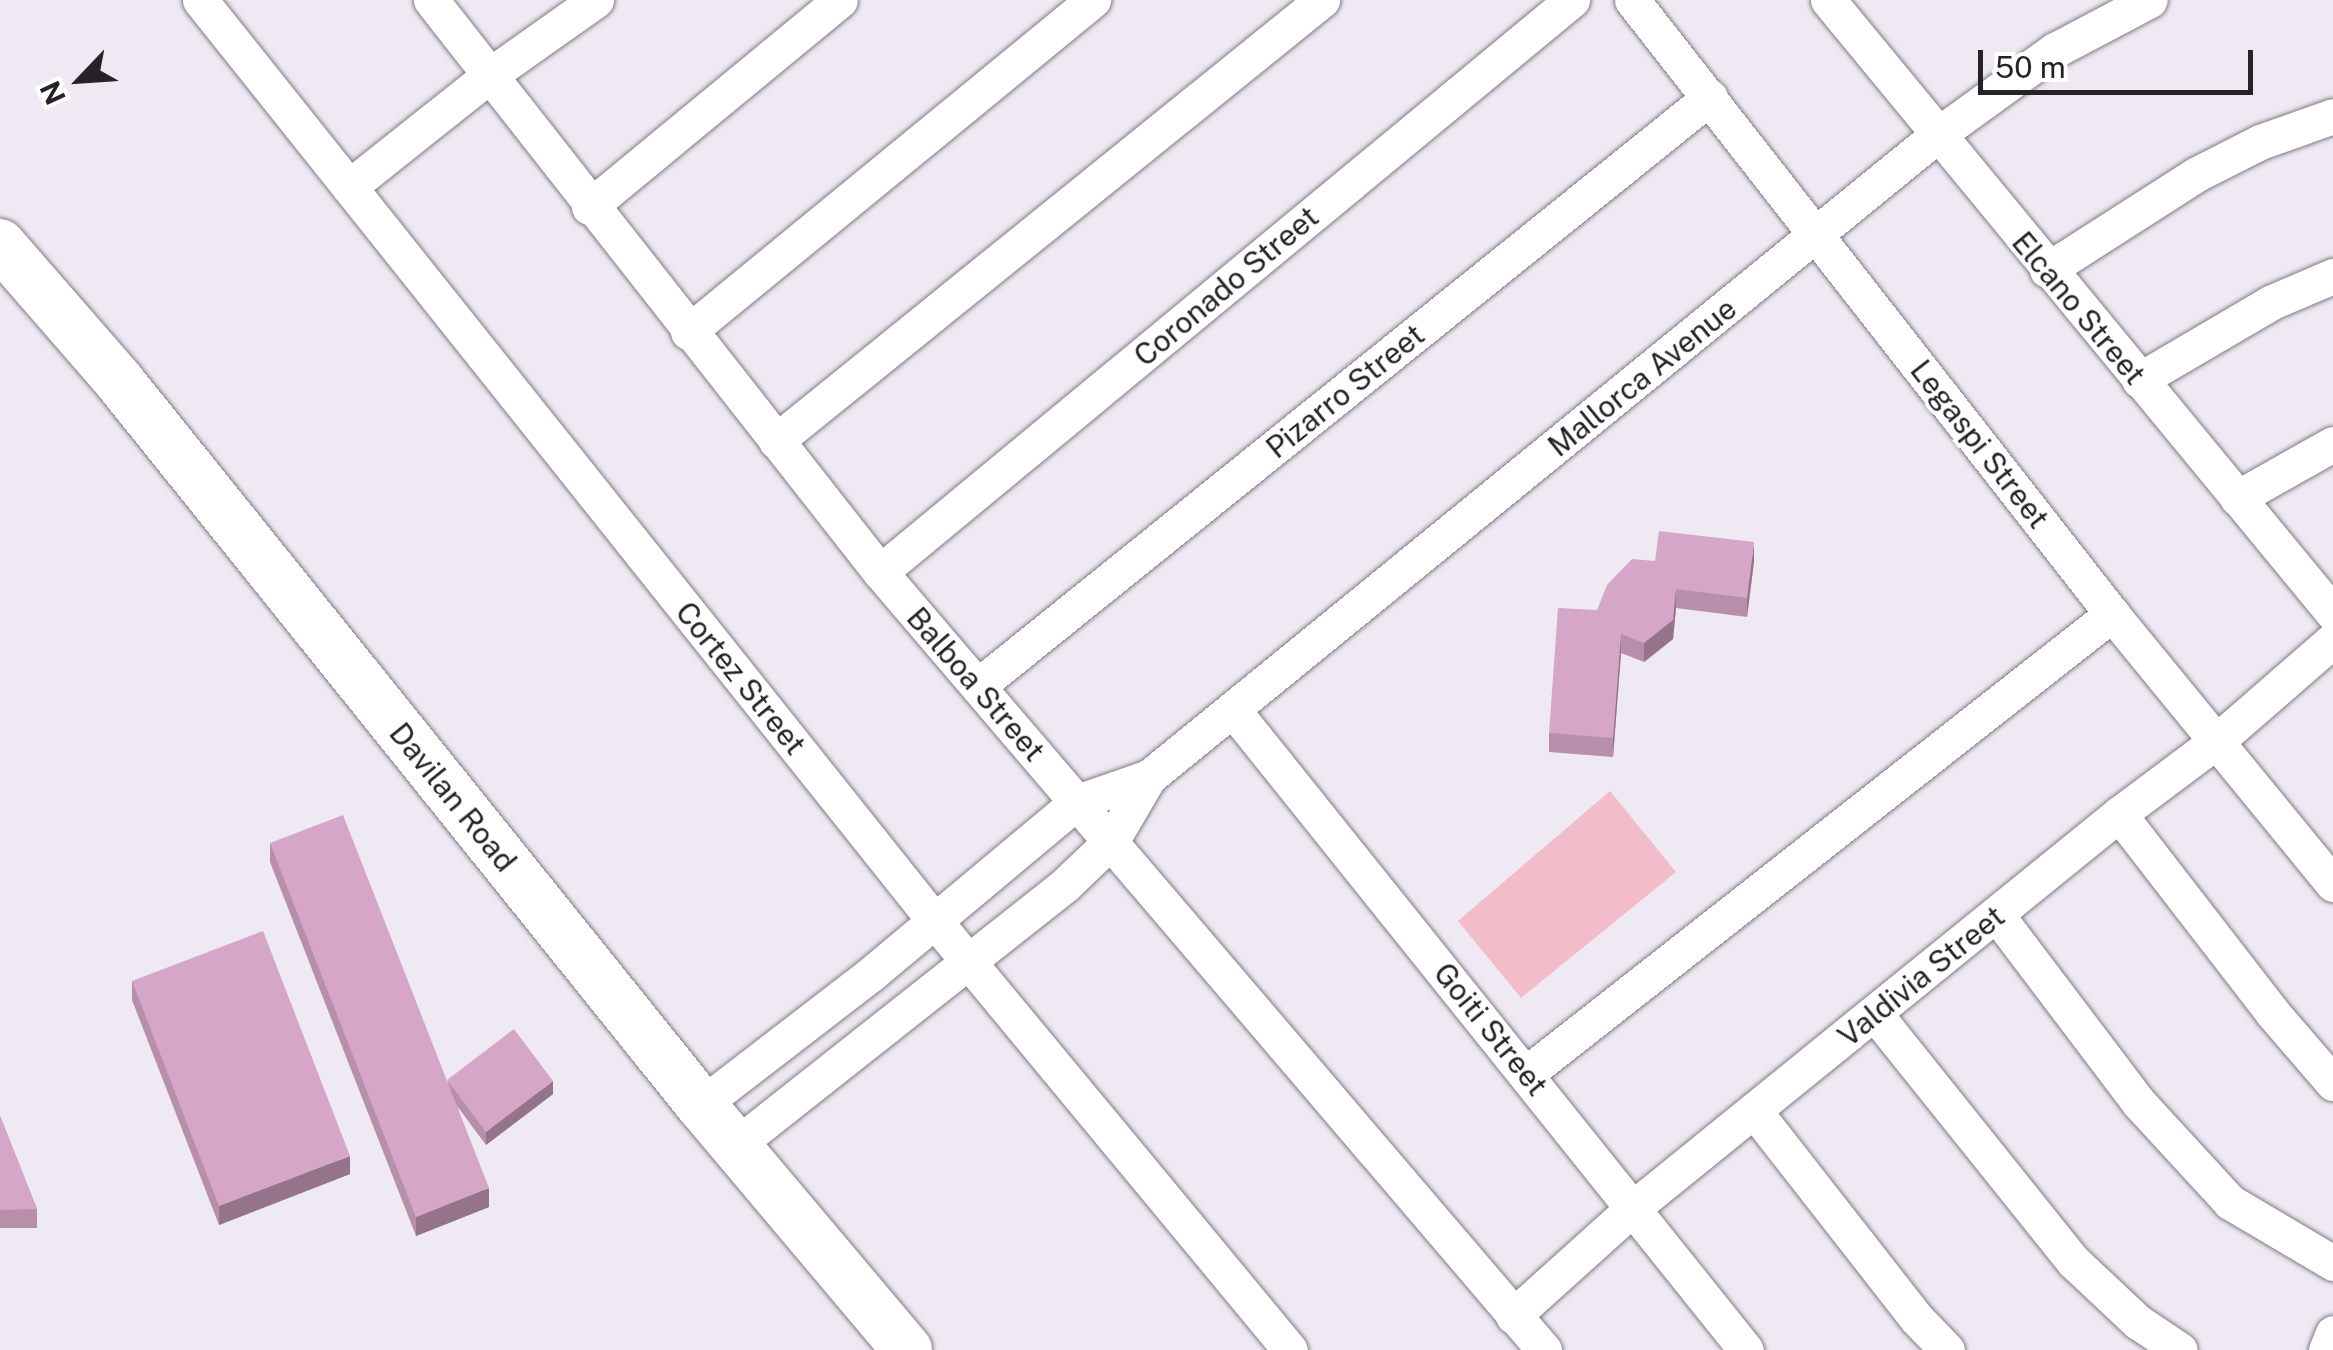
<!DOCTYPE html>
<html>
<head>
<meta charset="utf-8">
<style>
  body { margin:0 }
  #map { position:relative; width:2333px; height:1350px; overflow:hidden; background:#efe9f3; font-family:"Public Sans",sans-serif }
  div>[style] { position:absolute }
  .green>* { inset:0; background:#f3bcca }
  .roads { filter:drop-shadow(0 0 2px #807b84) drop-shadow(0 0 2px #807b84) }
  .minor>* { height:35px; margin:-17.5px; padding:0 17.5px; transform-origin:17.5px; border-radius:17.5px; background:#fff }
  .secondary>* { height:50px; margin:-25px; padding:0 25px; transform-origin:25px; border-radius:25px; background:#fff }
  .wall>* { inset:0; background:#b78fab }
  .shaded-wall>* { inset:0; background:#95748b }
  .building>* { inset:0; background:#d5a6c7 }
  span { translate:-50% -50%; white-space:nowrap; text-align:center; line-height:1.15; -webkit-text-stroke:8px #fff; paint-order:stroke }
  .street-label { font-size:30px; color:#262327 }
  .north { position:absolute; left:30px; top:30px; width:100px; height:100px; -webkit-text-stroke:8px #fff; paint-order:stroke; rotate:245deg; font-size:28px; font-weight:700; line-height:40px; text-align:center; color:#262327 }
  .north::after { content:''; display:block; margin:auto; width:35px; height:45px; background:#262327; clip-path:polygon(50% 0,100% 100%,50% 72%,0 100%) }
  .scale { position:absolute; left:1978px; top:50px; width:275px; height:45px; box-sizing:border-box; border:5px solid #262327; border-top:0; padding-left:12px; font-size:30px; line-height:35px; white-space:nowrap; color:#262327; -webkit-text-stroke:8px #fff; paint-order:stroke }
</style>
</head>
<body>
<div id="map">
  <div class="green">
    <i style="clip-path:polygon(1610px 791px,1676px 872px,1521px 998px,1458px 921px)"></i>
  </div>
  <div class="roads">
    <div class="minor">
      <i style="left:200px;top:0;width:1177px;rotate:51.42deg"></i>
      <i style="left:934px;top:920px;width:558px;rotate:50.38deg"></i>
      <i style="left:431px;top:0;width:727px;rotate:51.87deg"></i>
      <i style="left:880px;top:572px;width:1023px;rotate:49.52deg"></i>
      <i style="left:1632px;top:0;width:779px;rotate:51.98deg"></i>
      <i style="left:2112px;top:614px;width:349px;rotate:50.7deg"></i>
      <i style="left:1828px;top:0;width:794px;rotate:50.52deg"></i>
      <i style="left:349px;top:187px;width:180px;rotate:-38.5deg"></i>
      <i style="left:490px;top:75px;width:130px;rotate:-35.3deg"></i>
      <i style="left:589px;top:207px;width:325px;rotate:-39.5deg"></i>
      <i style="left:2047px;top:270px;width:178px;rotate:-32.6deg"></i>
      <i style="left:2197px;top:174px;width:71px;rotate:-26.9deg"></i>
      <i style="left:2260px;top:142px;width:77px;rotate:-19.6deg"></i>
      <i style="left:688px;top:332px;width:524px;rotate:-39.34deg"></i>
      <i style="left:2139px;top:380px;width:154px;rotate:-30.4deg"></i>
      <i style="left:2272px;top:302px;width:66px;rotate:-23.1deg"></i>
      <i style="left:776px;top:441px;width:702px;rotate:-38.93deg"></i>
      <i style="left:2237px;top:498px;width:110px;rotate:-29.4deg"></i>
      <i style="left:880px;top:572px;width:898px;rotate:-39.58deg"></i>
      <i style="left:979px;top:685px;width:938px;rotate:-38.81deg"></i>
      <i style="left:1233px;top:710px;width:820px;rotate:51.29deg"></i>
      <i style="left:2119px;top:814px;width:249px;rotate:52.3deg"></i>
      <i style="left:2271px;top:1011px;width:95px;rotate:49.3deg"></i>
      <i style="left:1996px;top:914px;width:237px;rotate:52.9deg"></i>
      <i style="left:2139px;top:1103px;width:134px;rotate:47.4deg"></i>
      <i style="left:2230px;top:1202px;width:120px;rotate:30.6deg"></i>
      <i style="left:1875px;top:1014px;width:318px;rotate:51.3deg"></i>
      <i style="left:2074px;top:1262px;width:88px;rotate:43.2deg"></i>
      <i style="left:2138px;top:1322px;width:50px;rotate:33.7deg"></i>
      <i style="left:1527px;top:1073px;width:744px;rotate:-38.12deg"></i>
      <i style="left:701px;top:1105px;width:215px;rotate:-37.6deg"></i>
      <i style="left:871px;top:974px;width:268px;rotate:-39.9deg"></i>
      <i style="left:1077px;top:802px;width:76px;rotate:-19.1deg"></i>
      <i style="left:1149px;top:777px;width:1015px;rotate:-39.16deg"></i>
      <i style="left:1936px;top:136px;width:147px;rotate:-35.9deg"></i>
      <i style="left:2055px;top:50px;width:107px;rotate:-27.8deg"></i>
      <i style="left:1756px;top:1113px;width:261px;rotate:52deg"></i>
      <i style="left:1917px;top:1319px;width:43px;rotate:45.9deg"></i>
      <i style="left:736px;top:1145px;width:419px;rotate:-38.3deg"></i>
      <i style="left:1065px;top:885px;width:65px;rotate:-43.8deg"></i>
      <i style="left:1112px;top:840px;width:73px;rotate:-59.6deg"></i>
      <i style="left:1513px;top:1316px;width:161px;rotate:-42deg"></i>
      <i style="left:1633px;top:1208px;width:626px;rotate:-39.03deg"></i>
      <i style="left:2119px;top:814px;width:124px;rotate:-36.8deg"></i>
      <i style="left:2218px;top:740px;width:152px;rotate:-41deg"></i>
      <i style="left:2326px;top:1350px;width:18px;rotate:-68deg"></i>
    </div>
    <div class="secondary">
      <i style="left:0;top:244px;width:181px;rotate:49deg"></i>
      <i style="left:119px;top:381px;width:929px;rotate:51.21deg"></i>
      <i style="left:701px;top:1105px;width:320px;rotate:49.9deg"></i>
    </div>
  </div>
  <div class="wall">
    <i style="clip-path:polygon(1655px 561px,1754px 561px,1747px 617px,1676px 608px,1673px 639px,1644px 662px,1621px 653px,1613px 757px,1549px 752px,1549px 733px,1597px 610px)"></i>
    <i style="clip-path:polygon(270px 843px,447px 1082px,553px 1094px,486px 1145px,457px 1106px,489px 1207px,416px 1236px,270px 862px)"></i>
    <i style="clip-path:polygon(132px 981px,350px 1174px,219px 1225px,132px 1000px)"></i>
    <i style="clip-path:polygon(0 1116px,37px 1209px,37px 1228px,0 1228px)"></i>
  </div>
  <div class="shaded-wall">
    <i style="clip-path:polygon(1754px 542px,1754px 561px,1747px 617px,1747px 598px)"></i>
    <i style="clip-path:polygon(1676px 589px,1676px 608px,1673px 639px,1644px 662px,1644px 643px)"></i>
    <i style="clip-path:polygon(1621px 634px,1621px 653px,1613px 757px,1613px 738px)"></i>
    <i style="clip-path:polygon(553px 1081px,553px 1094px,486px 1145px,486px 1132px)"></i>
    <i style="clip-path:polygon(350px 1156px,350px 1174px,219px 1225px,219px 1206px)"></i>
    <i style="clip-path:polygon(489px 1188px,489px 1207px,416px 1236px,416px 1217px)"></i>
  </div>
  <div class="building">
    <i style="clip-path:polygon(1659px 531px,1754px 542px,1747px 598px,1676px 589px,1673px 620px,1644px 643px,1621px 634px,1613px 738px,1549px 733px,1558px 608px,1597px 610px,1607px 585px,1632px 559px,1655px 561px)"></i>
    <i style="clip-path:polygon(343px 815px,489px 1188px,416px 1217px,270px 843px)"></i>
    <i style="clip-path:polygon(263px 931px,350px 1156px,219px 1206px,132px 981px)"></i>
    <i style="clip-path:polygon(514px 1029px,553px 1081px,486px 1132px,447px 1080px)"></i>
    <i style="clip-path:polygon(0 1116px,37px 1209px,0 1210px)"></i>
  </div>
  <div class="street-label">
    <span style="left:1226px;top:286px;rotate:-40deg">Coronado Street</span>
    <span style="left:2079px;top:308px;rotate:50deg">Elcano Street</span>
    <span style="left:1642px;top:377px;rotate:-39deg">Mallorca Avenue</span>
    <span style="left:1345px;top:391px;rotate:-39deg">Pizarro Street</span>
    <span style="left:1980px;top:444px;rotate:52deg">Legaspi Street</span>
    <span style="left:741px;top:678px;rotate:51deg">Cortez Street</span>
    <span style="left:976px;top:684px;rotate:49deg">Balboa Street</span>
    <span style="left:453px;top:797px;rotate:51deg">Davilan Road</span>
    <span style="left:1921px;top:976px;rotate:-39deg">Valdivia Street</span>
    <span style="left:1491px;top:1029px;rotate:51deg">Goiti Street</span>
  </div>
  <div class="north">N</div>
  <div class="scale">50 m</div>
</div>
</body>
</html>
